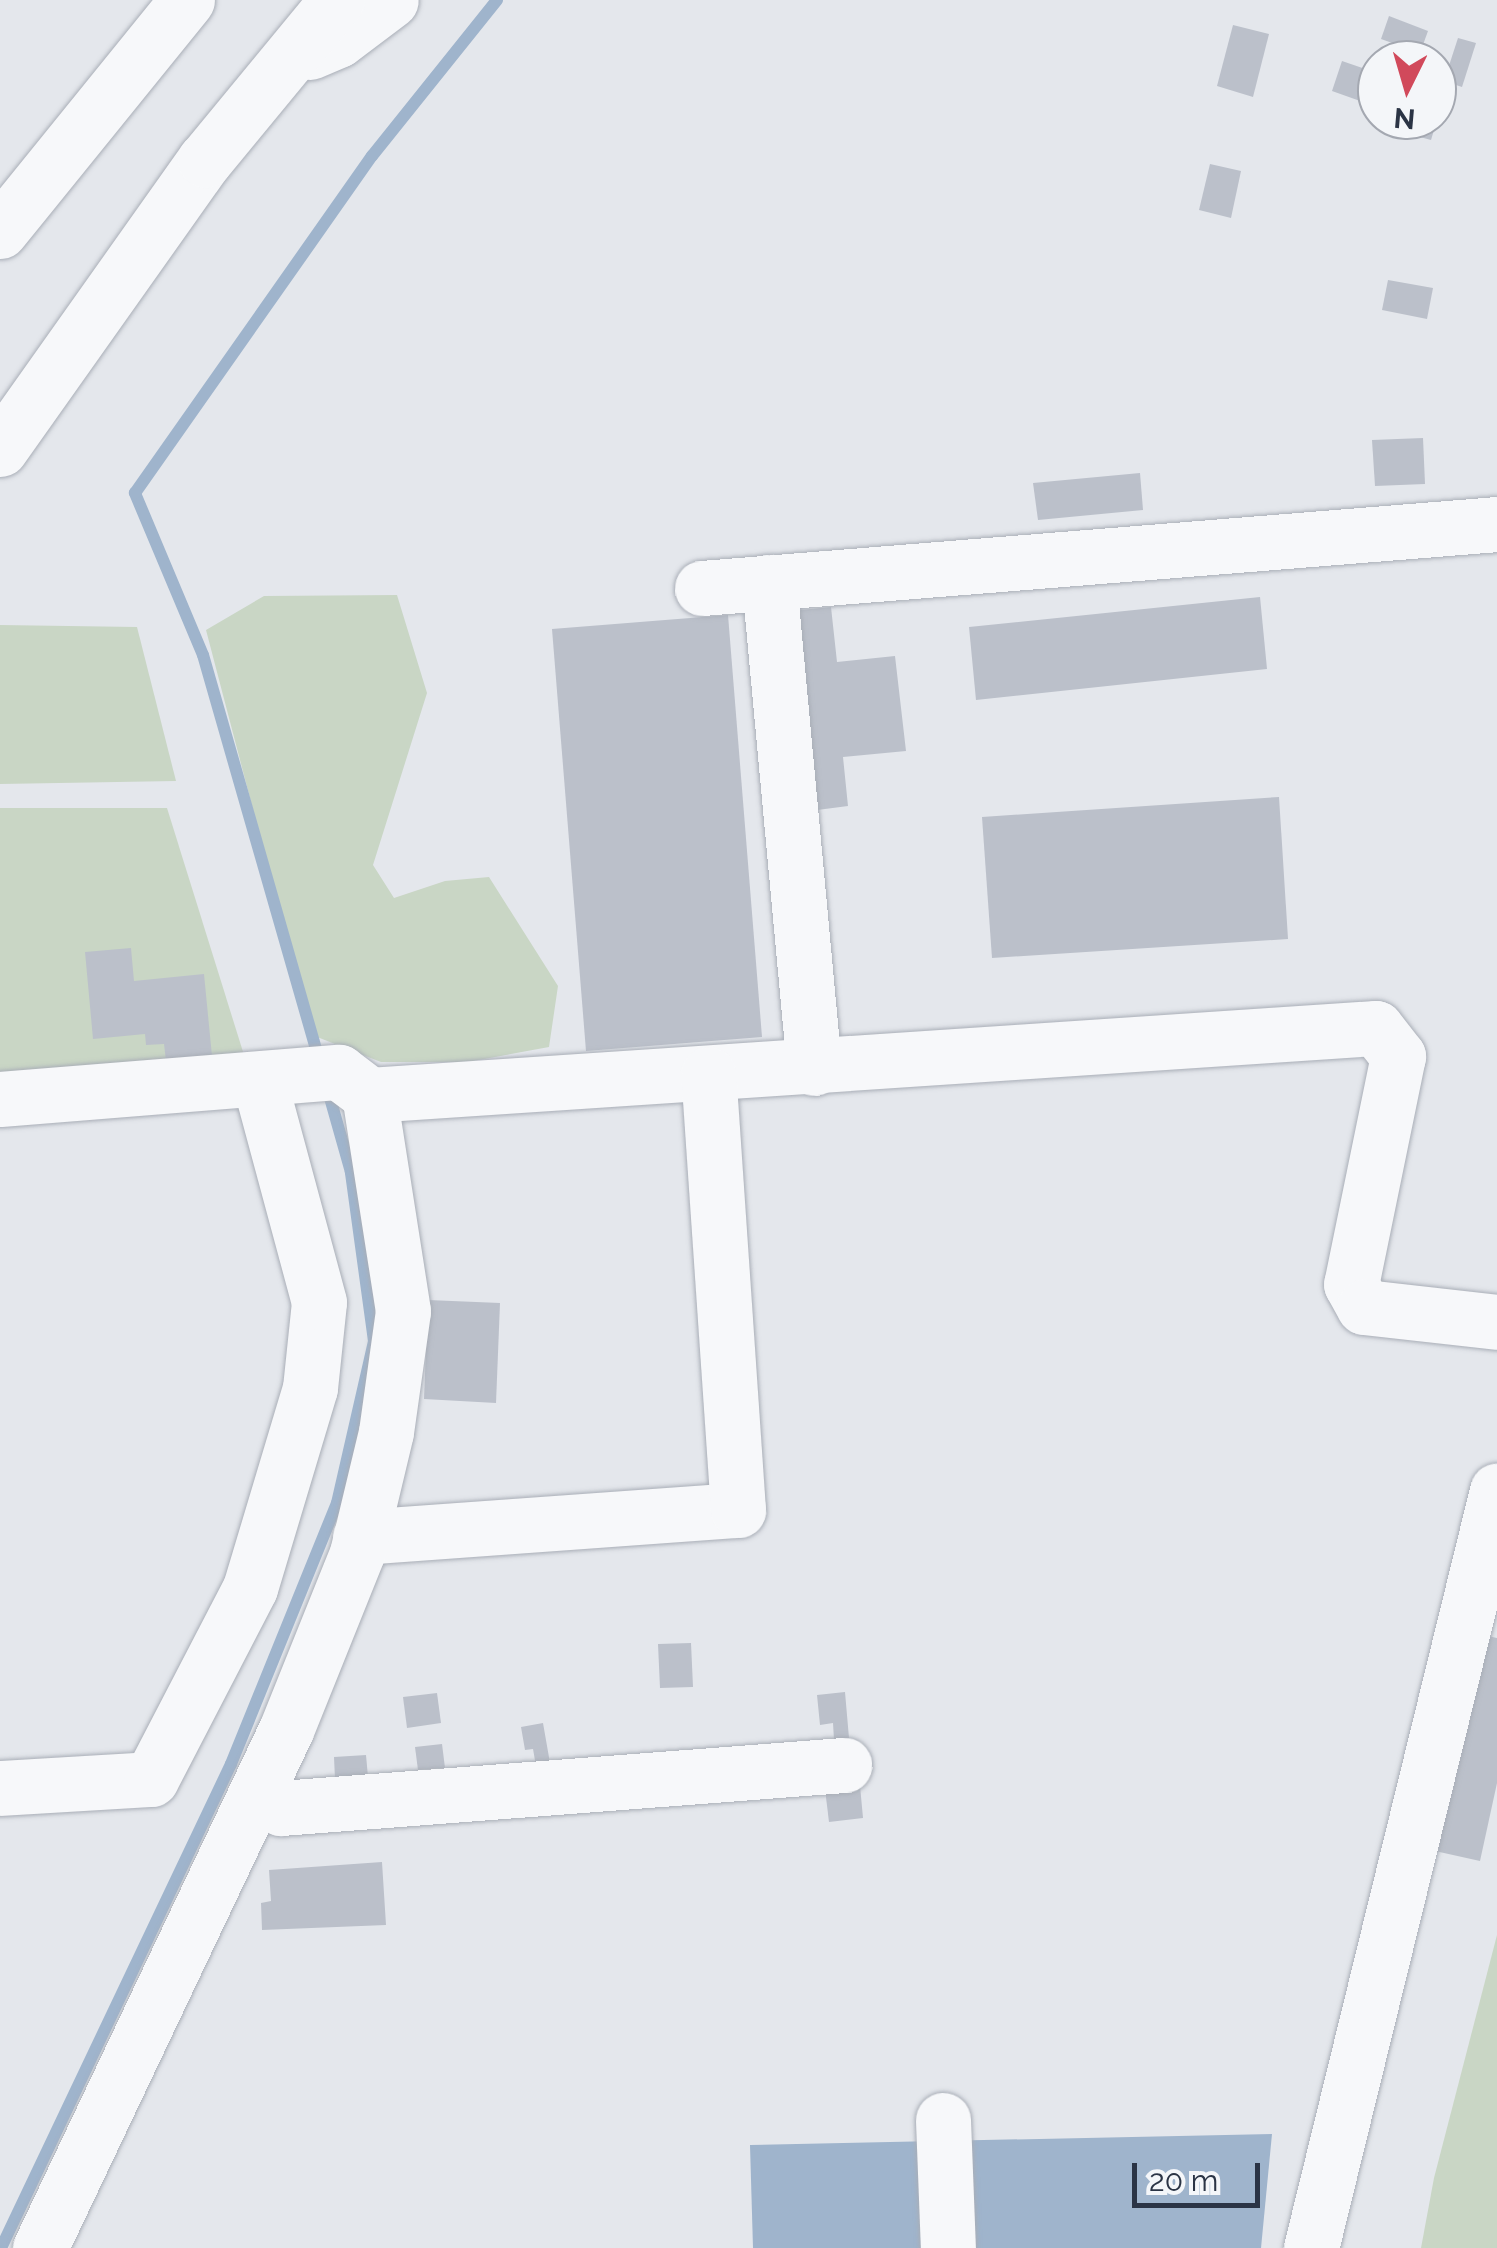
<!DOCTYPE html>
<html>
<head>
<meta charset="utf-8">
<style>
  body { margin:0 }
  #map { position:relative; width:1497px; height:2248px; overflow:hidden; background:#e4e7ec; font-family:Raleway,sans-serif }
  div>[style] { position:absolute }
  .green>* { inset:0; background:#c9d6c5 }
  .water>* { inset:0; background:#9fb4cc }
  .stream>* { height:12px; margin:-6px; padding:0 6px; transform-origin:6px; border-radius:6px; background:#9fb4cc }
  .building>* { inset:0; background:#bbc0ca }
  .roads { filter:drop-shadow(0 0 2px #a9aeb7) drop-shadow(0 0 2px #a9aeb7) }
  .minor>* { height:55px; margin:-27.5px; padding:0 27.5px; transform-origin:27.5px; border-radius:27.5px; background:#f7f8fa }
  span { translate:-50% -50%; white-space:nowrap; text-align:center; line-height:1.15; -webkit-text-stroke:8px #f4f6f9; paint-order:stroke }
  .north { position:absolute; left:1357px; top:40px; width:100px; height:100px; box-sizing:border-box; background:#f4f6f9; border:2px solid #a4a8b1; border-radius:50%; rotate:185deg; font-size:28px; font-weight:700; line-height:40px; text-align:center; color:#2b3445 }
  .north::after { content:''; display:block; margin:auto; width:35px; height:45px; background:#d1495b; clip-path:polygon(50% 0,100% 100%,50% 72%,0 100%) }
  .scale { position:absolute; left:1132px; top:2163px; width:128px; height:45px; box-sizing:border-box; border:5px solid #2b3445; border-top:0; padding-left:12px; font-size:30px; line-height:35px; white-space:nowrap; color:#2b3445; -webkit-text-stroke:8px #f4f6f9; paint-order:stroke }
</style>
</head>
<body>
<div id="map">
  <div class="green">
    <i style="clip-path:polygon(397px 595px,427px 693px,373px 865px,394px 898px,445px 881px,489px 877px,558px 986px,549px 1047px,468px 1062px,381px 1062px,312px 1035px,206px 630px,264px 596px)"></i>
    <i style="clip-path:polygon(0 625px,137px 627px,176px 781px,0 784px)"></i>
    <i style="clip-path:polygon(0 808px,167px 808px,244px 1055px,0 1074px)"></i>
    <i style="clip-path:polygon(1497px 1935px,1497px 2248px,1421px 2248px,1434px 2178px)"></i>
  </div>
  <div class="water">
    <i style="clip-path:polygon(1272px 2134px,1261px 2248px,753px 2248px,750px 2145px)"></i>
  </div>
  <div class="stream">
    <i style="left:320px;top:1063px;width:424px;rotate:-106deg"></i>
    <i style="left:203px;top:655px;width:176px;rotate:-112.8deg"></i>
    <i style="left:135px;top:493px;width:412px;rotate:-54.9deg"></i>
    <i style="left:372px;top:156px;width:200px;rotate:-51.3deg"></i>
    <i style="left:1px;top:2248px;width:536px;rotate:-64.58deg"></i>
    <i style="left:231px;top:1764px;width:282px;rotate:-67.9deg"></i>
    <i style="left:337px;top:1503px;width:166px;rotate:-77.1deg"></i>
    <i style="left:374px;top:1341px;width:171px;rotate:-97.8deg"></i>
    <i style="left:351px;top:1172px;width:88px;rotate:-105.8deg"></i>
  </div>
  <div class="building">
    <i style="clip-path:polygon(1389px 16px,1428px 31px,1420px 53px,1381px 39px)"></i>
    <i style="clip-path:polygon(1233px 25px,1269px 34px,1253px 97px,1217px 86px)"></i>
    <i style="clip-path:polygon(1458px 38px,1476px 43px,1462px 87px,1444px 81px)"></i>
    <i style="clip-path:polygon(1342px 61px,1377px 73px,1377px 107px,1332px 91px)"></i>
    <i style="clip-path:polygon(1413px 120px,1437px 120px,1431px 140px,1409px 134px)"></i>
    <i style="clip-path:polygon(1210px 164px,1241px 171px,1231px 218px,1199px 210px)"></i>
    <i style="clip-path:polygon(1388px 280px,1433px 288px,1427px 319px,1382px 310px)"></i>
    <i style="clip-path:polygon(1423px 438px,1425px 484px,1375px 486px,1372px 440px)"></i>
    <i style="clip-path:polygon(1140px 473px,1143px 510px,1038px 520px,1033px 483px)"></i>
    <i style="clip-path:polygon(1260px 597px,1267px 669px,976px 700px,969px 627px)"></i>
    <i style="clip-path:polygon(831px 607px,837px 662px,895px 656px,906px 751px,843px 757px,848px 806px,802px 812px,781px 612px)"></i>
    <i style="clip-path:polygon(728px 615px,762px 1037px,586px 1051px,552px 629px)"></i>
    <i style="clip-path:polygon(1279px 797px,1288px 939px,992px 958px,982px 817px)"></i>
    <i style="clip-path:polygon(131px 948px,134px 981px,204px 974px,212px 1056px,166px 1061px,164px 1044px,146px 1045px,145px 1034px,93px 1039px,85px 952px)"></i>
    <i style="clip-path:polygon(428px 1300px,500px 1303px,496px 1403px,424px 1399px)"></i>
    <i style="clip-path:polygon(1474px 1633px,1497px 1638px,1497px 1783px,1480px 1861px,1426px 1849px)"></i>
    <i style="clip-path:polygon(691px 1643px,693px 1687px,660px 1688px,658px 1644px)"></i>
    <i style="clip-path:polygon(845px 1692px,849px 1738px,834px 1740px,833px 1723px,820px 1725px,817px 1695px)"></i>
    <i style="clip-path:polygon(437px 1693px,441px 1723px,407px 1728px,403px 1697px)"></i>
    <i style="clip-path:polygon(543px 1723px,550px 1763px,536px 1766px,533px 1749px,525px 1750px,521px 1727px)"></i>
    <i style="clip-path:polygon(442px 1744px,445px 1768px,418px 1770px,415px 1747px)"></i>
    <i style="clip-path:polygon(366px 1755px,368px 1777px,335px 1779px,334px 1757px)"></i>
    <i style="clip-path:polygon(860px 1786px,863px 1818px,829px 1822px,825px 1789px)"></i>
    <i style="clip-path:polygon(382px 1862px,386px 1925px,262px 1930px,261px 1903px,271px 1901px,269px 1870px)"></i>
  </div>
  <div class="roads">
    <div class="minor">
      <i style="left:310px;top:52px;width:30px;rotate:-23deg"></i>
      <i style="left:338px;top:40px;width:66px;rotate:-37deg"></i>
      <i style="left:0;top:231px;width:297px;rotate:-51deg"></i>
      <i style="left:0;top:449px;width:354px;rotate:-54.7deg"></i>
      <i style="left:205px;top:160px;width:207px;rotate:-50.5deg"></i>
      <i style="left:769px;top:582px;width:488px;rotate:84.7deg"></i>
      <i style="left:702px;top:588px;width:798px;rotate:-4.6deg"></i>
      <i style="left:0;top:1099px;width:340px;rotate:-4.6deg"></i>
      <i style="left:339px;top:1072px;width:38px;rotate:37deg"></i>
      <i style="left:369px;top:1095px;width:1009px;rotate:-3.81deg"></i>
      <i style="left:1376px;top:1028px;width:36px;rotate:52deg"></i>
      <i style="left:1398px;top:1056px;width:233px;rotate:101.6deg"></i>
      <i style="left:1351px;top:1284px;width:26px;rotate:61deg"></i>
      <i style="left:1364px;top:1307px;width:134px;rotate:6.4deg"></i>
      <i style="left:360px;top:1537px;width:379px;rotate:-4.1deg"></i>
      <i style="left:738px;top:1510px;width:437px;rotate:-93.9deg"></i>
      <i style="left:0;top:1788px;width:151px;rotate:-3.4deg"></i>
      <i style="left:151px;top:1779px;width:215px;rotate:-62.6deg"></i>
      <i style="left:250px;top:1588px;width:209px;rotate:-73.3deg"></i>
      <i style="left:310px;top:1388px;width:86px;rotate:-84deg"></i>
      <i style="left:319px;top:1302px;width:231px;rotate:-105.1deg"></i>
      <i style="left:255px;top:1796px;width:29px;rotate:25deg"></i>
      <i style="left:281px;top:1808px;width:565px;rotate:-4.37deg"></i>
      <i style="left:943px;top:2120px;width:128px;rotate:87.8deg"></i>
      <i style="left:40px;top:2248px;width:573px;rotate:-64.6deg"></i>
      <i style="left:286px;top:1730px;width:191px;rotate:-68.1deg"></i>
      <i style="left:357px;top:1553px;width:124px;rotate:-76.5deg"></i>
      <i style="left:386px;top:1432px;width:122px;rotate:-82deg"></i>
      <i style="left:403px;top:1311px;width:219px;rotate:-98.9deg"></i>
      <i style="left:1311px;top:2248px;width:780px;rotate:-76.2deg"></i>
    </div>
  </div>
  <div class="north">N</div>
  <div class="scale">20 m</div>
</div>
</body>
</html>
